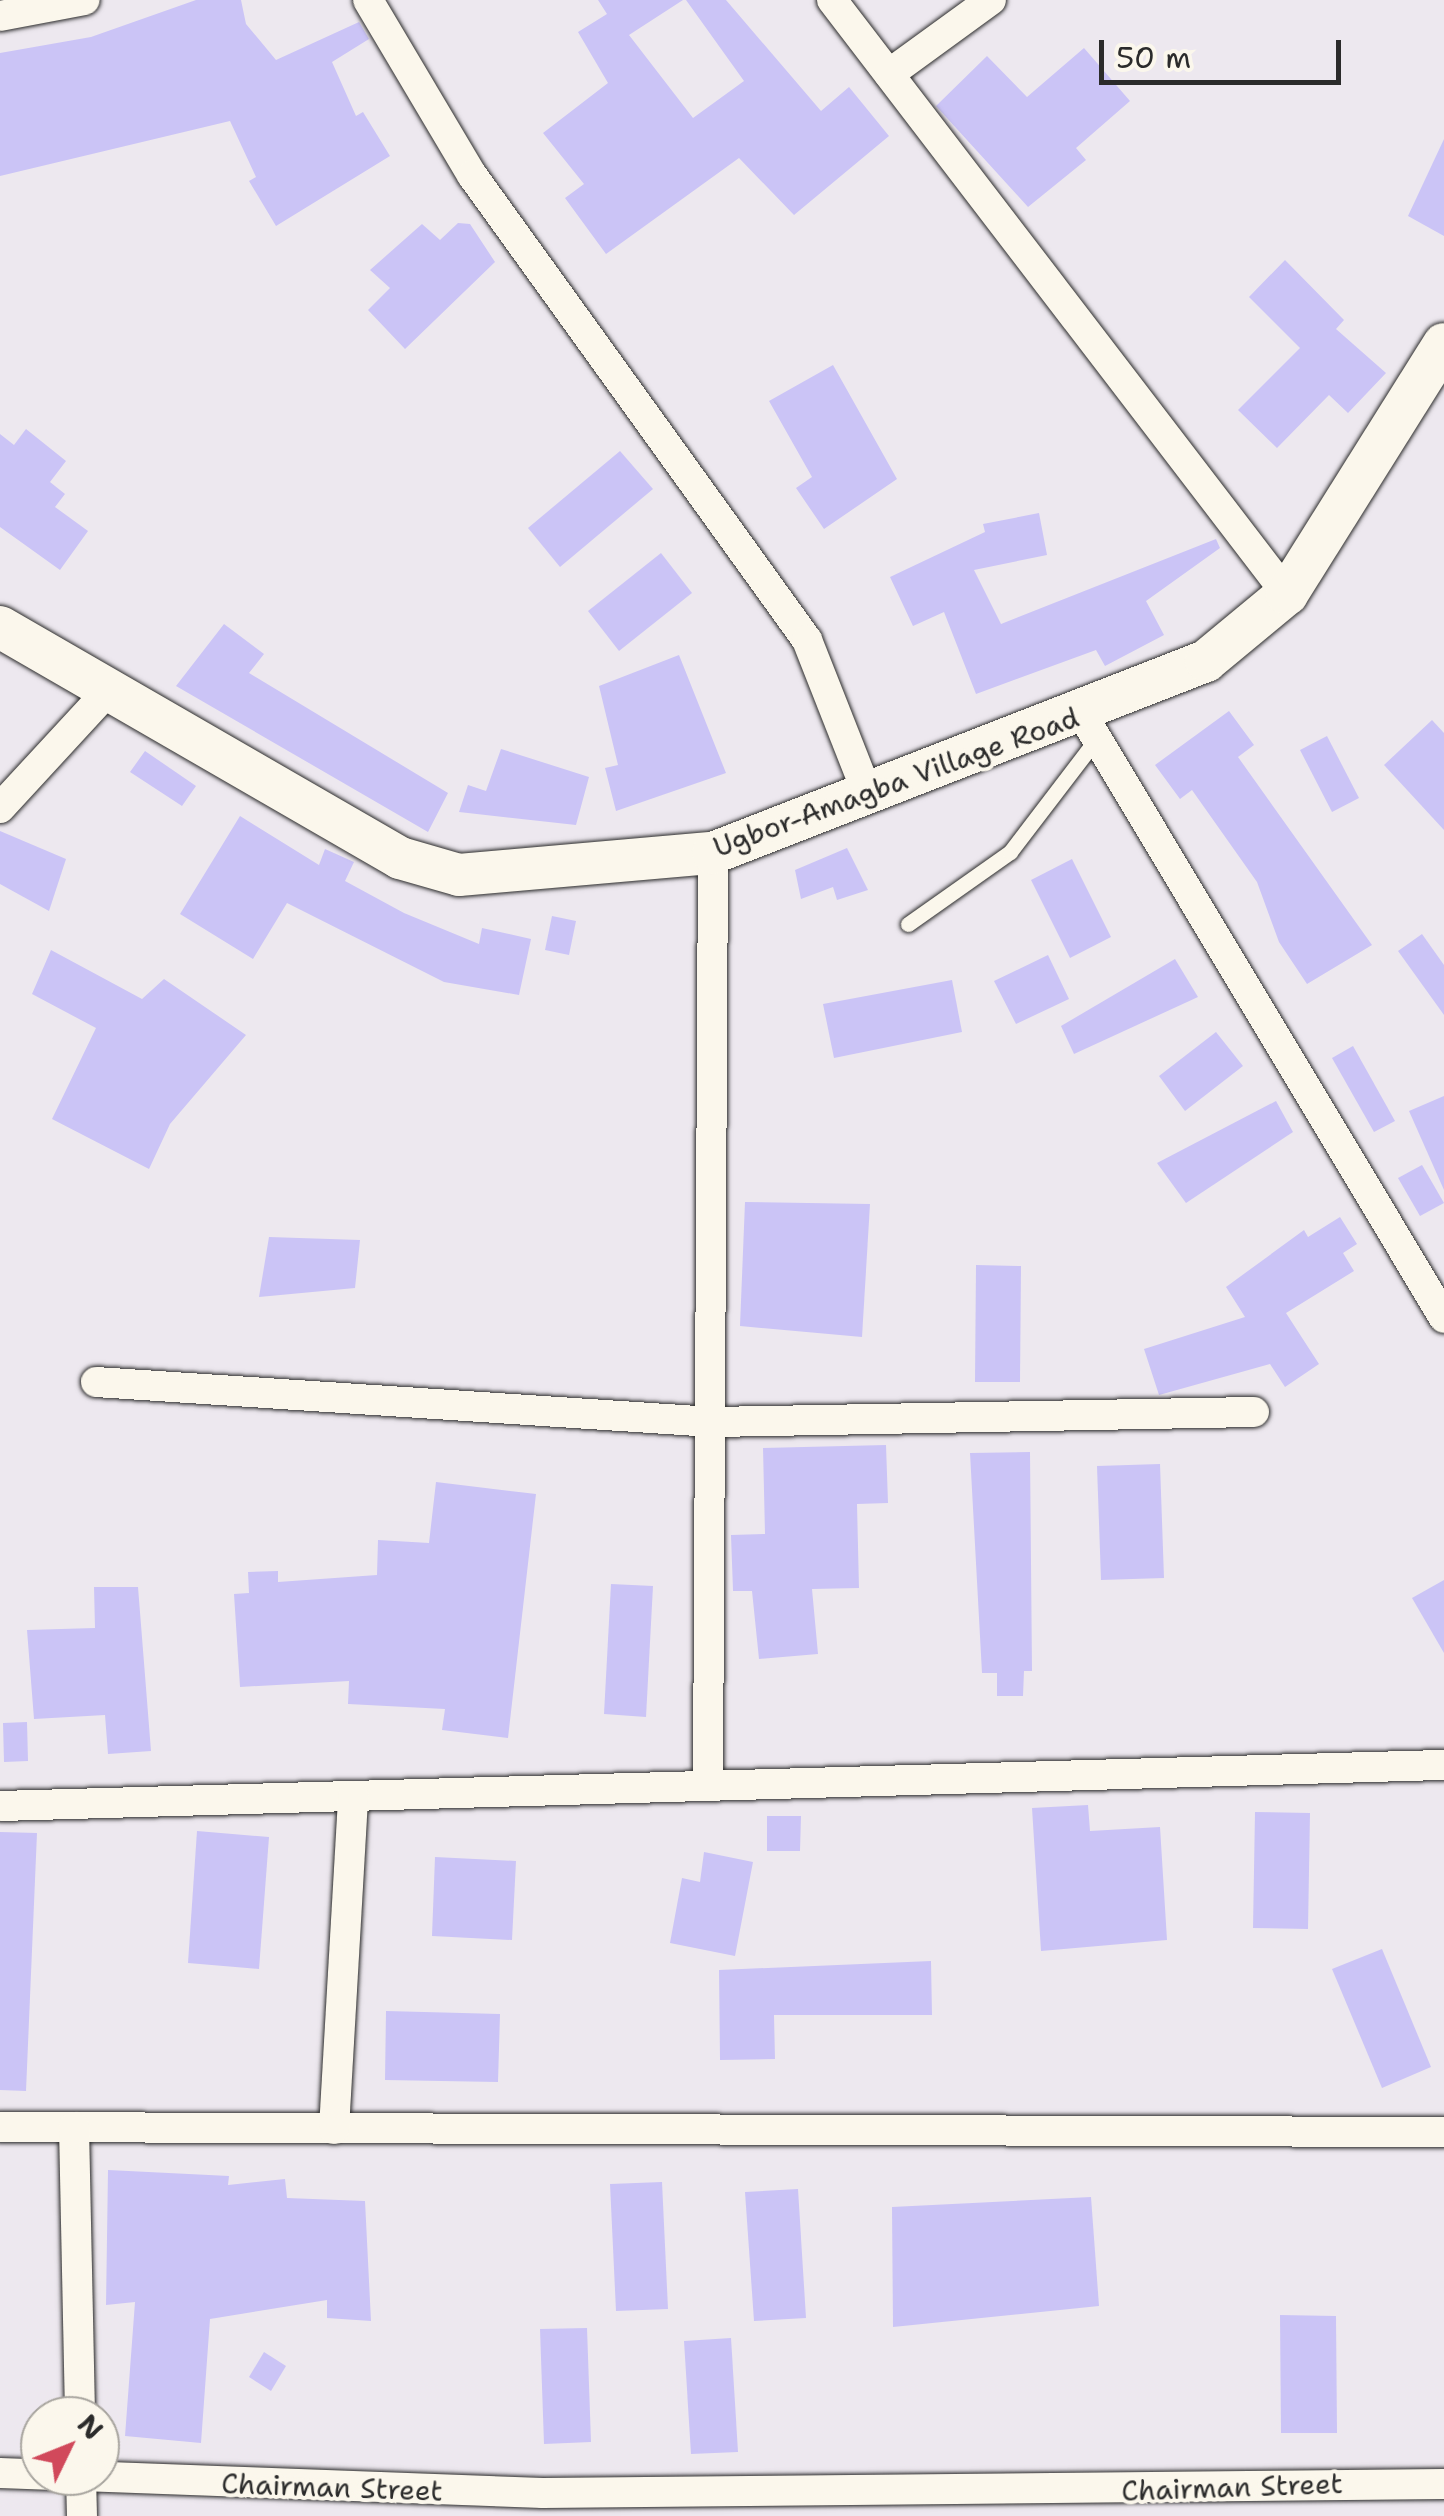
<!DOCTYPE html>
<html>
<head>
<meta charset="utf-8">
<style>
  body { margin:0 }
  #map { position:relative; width:1444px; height:2516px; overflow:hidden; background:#ede8ef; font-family:"Shantell Sans",sans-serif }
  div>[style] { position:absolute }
  .building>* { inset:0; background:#cbc4f6 }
  .roads { filter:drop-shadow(0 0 2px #2b2b2b) drop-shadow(0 0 2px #2b2b2b) }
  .lane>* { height:15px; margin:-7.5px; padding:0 7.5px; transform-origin:7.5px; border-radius:7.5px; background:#fbf7ec }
  .street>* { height:30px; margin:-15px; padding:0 15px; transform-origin:15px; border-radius:15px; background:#fbf7ec }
  .secondary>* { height:42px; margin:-21px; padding:0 21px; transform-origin:21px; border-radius:21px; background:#fbf7ec }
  span { translate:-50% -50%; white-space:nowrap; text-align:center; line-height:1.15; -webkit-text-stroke:8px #fbf7ec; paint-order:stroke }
  .street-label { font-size:28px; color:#2b2b2b }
  .north { position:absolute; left:20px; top:2396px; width:100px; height:100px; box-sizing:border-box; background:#fbf7ec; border:2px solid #a8a59f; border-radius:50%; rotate:47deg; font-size:28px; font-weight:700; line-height:40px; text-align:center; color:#2b2b2b }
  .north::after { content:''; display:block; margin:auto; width:35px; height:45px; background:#d1495b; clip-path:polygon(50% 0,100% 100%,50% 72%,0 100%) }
  .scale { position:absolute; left:1099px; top:40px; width:242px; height:45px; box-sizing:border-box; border:5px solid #2b2b2b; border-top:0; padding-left:12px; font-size:30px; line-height:35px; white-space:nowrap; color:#2b2b2b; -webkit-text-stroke:8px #fbf7ec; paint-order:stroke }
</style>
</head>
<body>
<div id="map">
  <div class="building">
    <i style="clip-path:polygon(196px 0,241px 0,246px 24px,276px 60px,359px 22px,369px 39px,332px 62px,356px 116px,363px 112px,390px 156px,276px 226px,249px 181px,256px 177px,230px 121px,0 176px,0 53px,91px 37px)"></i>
    <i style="clip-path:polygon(598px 0,683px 0,629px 35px,693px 118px,744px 81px,686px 0,726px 0,821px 111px,849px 87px,889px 136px,794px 215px,739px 158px,606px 254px,565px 198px,584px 184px,543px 133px,608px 83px,578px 32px,607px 14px)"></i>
    <i style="clip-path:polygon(1084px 48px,1130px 101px,1076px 148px,1086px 160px,1028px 207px,936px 106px,987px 56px,1027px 97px)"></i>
    <i style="clip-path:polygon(1444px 139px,1444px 236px,1408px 216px)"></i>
    <i style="clip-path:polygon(458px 223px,470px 224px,495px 262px,405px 349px,368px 310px,390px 288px,370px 270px,422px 224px,440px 240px)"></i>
    <i style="clip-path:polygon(1285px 260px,1344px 320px,1336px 329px,1386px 373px,1348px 413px,1329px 395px,1277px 448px,1238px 410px,1300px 348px,1249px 297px)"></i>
    <i style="clip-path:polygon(833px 365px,897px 479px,824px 529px,796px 488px,812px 477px,769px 401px)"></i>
    <i style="clip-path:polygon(26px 429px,66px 461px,50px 482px,65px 494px,55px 507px,88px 531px,60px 570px,0 527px,0 434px,14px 445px)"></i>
    <i style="clip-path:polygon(620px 451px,653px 489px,560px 567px,528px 528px)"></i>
    <i style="clip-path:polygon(1039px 513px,1047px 555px,974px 570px,1001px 624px,1216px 539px,1220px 548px,1146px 601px,1164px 635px,1105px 666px,1096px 650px,976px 694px,944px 612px,913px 626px,890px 577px,985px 532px,983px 524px)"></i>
    <i style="clip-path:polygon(661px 553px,692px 593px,619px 651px,588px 611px)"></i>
    <i style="clip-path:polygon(224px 624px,264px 654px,249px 673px,448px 793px,428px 832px,176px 686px)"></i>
    <i style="clip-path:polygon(679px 655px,726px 773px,616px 811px,605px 768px,618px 765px,599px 686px)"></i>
    <i style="clip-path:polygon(1229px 711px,1254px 745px,1238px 757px,1372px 945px,1307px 984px,1279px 942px,1257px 882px,1192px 790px,1180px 799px,1155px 765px)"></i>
    <i style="clip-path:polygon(1432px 720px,1444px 733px,1444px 830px,1384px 765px)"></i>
    <i style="clip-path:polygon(1327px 736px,1359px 798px,1332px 812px,1300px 750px)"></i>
    <i style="clip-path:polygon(501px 749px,589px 777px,576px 825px,459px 812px,468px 785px,486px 791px)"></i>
    <i style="clip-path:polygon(145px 751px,196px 786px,182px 806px,130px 772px)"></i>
    <i style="clip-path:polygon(240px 816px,319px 865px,325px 849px,354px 862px,345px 881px,404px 913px,479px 944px,482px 928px,531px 939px,519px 995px,444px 982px,287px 903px,253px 959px,180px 914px)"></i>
    <i style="clip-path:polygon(0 831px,66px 859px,49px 911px,0 884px)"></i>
    <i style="clip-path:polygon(847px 848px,868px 890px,837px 900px,833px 887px,801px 899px,795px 870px)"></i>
    <i style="clip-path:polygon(1072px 859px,1111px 937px,1070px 958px,1031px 880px)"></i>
    <i style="clip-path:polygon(552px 916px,576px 921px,569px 955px,545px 950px)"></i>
    <i style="clip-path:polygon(1422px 934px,1444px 965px,1444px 1015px,1398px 951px)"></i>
    <i style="clip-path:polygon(51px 950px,142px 999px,164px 979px,246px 1035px,170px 1124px,149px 1169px,52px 1119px,96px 1028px,32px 994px)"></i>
    <i style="clip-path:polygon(1048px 955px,1069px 999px,1016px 1024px,994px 981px)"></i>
    <i style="clip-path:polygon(1175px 959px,1198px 997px,1074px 1054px,1061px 1026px)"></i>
    <i style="clip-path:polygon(952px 980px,962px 1032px,834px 1058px,823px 1004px)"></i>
    <i style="clip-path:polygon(1216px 1032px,1243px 1066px,1185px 1111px,1159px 1076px)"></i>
    <i style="clip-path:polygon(1353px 1046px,1395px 1121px,1374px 1132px,1332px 1058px)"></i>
    <i style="clip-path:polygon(1444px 1096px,1444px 1190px,1409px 1111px)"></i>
    <i style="clip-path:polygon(1276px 1101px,1293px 1132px,1186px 1203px,1157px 1163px)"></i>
    <i style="clip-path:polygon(1422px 1165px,1444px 1203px,1420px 1216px,1398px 1178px)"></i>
    <i style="clip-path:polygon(745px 1202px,870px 1204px,862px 1337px,740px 1326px)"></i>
    <i style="clip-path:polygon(1340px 1217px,1357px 1244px,1343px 1253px,1354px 1271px,1286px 1313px,1319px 1364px,1285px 1387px,1270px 1364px,1159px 1395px,1144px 1349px,1245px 1317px,1226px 1287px,1304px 1230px,1308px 1237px)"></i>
    <i style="clip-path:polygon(269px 1237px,360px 1240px,355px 1288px,259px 1297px)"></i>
    <i style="clip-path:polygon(976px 1265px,1021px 1266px,1020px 1382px,975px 1382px)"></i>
    <i style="clip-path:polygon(886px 1445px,888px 1503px,857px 1504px,859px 1588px,812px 1589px,818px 1654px,759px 1659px,752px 1591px,733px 1591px,731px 1535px,765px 1534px,763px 1448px)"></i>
    <i style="clip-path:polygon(1030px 1452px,1032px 1671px,1024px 1671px,1023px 1696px,997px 1696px,997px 1673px,982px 1673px,970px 1453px)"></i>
    <i style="clip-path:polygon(1160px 1464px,1164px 1578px,1101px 1580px,1097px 1466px)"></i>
    <i style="clip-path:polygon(436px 1482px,536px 1494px,508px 1738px,442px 1730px,445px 1709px,348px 1704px,349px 1681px,240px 1687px,234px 1594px,249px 1593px,248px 1572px,278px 1571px,278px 1582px,377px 1575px,378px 1540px,429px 1543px)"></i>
    <i style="clip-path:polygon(1444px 1580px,1444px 1653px,1412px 1598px)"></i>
    <i style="clip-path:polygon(611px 1584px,653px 1586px,646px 1717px,604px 1714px)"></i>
    <i style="clip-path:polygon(94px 1587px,138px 1587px,151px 1751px,108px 1754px,105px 1715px,34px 1719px,27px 1630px,95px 1628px)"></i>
    <i style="clip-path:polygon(27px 1722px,28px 1761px,4px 1762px,3px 1723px)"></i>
    <i style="clip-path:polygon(1088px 1805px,1090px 1831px,1160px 1827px,1167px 1940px,1041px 1951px,1032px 1808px)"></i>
    <i style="clip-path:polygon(1255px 1812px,1310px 1813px,1308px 1929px,1253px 1928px)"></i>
    <i style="clip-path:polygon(767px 1816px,801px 1816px,800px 1851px,767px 1851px)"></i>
    <i style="clip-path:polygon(197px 1831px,269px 1837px,259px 1969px,188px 1963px)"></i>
    <i style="clip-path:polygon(0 1832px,37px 1833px,26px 2091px,0 2090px)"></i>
    <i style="clip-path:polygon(704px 1852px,753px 1862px,735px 1956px,670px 1943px,682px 1878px,700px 1882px)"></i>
    <i style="clip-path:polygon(435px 1857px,516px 1861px,512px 1940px,432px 1936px)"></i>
    <i style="clip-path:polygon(1382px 1949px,1431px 2067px,1382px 2088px,1332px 1969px)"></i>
    <i style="clip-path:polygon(931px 1961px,932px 2015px,774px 2015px,775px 2059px,720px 2060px,719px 1970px)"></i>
    <i style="clip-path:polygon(386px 2011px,500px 2014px,498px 2082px,385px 2080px)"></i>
    <i style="clip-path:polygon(108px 2170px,229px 2176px,228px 2185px,285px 2179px,287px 2198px,365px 2201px,371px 2321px,327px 2318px,327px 2300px,210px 2319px,201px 2443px,125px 2436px,135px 2302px,106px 2305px)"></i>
    <i style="clip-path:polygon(662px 2182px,668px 2309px,616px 2311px,610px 2184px)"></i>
    <i style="clip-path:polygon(798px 2189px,806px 2318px,754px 2321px,745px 2192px)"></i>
    <i style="clip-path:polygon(1091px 2197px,1099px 2306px,893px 2327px,892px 2207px)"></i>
    <i style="clip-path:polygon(1280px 2315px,1336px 2316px,1337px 2433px,1281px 2433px)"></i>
    <i style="clip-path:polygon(587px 2328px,591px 2442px,544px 2444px,540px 2329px)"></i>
    <i style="clip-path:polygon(731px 2338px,738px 2452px,691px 2454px,684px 2341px)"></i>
    <i style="clip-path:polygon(264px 2352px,286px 2366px,271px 2391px,249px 2377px)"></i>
  </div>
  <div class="roads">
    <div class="lane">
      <i style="left:908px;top:924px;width:125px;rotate:-35.2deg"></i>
      <i style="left:1010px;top:852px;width:138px;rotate:-52.6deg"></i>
    </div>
    <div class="street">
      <i style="left:368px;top:0;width:204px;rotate:59.3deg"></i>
      <i style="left:472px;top:175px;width:573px;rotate:54.23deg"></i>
      <i style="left:807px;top:640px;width:169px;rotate:68.5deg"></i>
      <i style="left:832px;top:0;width:748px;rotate:52.55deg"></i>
      <i style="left:0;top:16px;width:86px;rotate:-10.7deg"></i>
      <i style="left:889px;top:74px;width:126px;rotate:-36deg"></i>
      <i style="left:1082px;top:714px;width:704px;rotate:59.06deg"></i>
      <i style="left:0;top:808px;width:161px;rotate:-47.3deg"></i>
      <i style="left:96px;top:1382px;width:618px;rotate:3.71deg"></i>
      <i style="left:713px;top:1422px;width:541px;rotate:-1.06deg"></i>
      <i style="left:708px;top:1779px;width:926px;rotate:-89.69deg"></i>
      <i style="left:0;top:1806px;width:1445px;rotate:-1.63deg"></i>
      <i style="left:0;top:2127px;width:1444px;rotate:0.2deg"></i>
      <i style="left:74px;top:2127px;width:289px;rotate:88.8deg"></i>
      <i style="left:334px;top:2129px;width:333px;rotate:-86.7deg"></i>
      <i style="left:0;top:2473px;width:543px;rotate:2.11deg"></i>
      <i style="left:543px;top:2493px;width:901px;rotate:-0.57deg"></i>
      <i style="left:81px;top:2476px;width:40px;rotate:88.6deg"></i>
    </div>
    <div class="secondary">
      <i style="left:0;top:627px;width:462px;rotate:30deg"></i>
      <i style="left:400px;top:858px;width:61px;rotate:16.1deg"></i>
      <i style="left:459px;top:875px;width:255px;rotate:-5deg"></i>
      <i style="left:713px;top:853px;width:529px;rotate:-21.28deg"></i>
      <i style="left:1206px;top:661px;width:105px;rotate:-39.6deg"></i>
      <i style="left:1287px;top:594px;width:295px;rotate:-57.9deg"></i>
    </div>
  </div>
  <div class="street-label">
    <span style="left:896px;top:782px;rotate:-20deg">Ugbor-Amagba Village Road</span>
    <span style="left:332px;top:2487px;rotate:2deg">Chairman Street</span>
    <span style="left:1232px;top:2487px;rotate:-2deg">Chairman Street</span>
  </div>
  <div class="north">N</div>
  <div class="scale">50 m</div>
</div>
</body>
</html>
